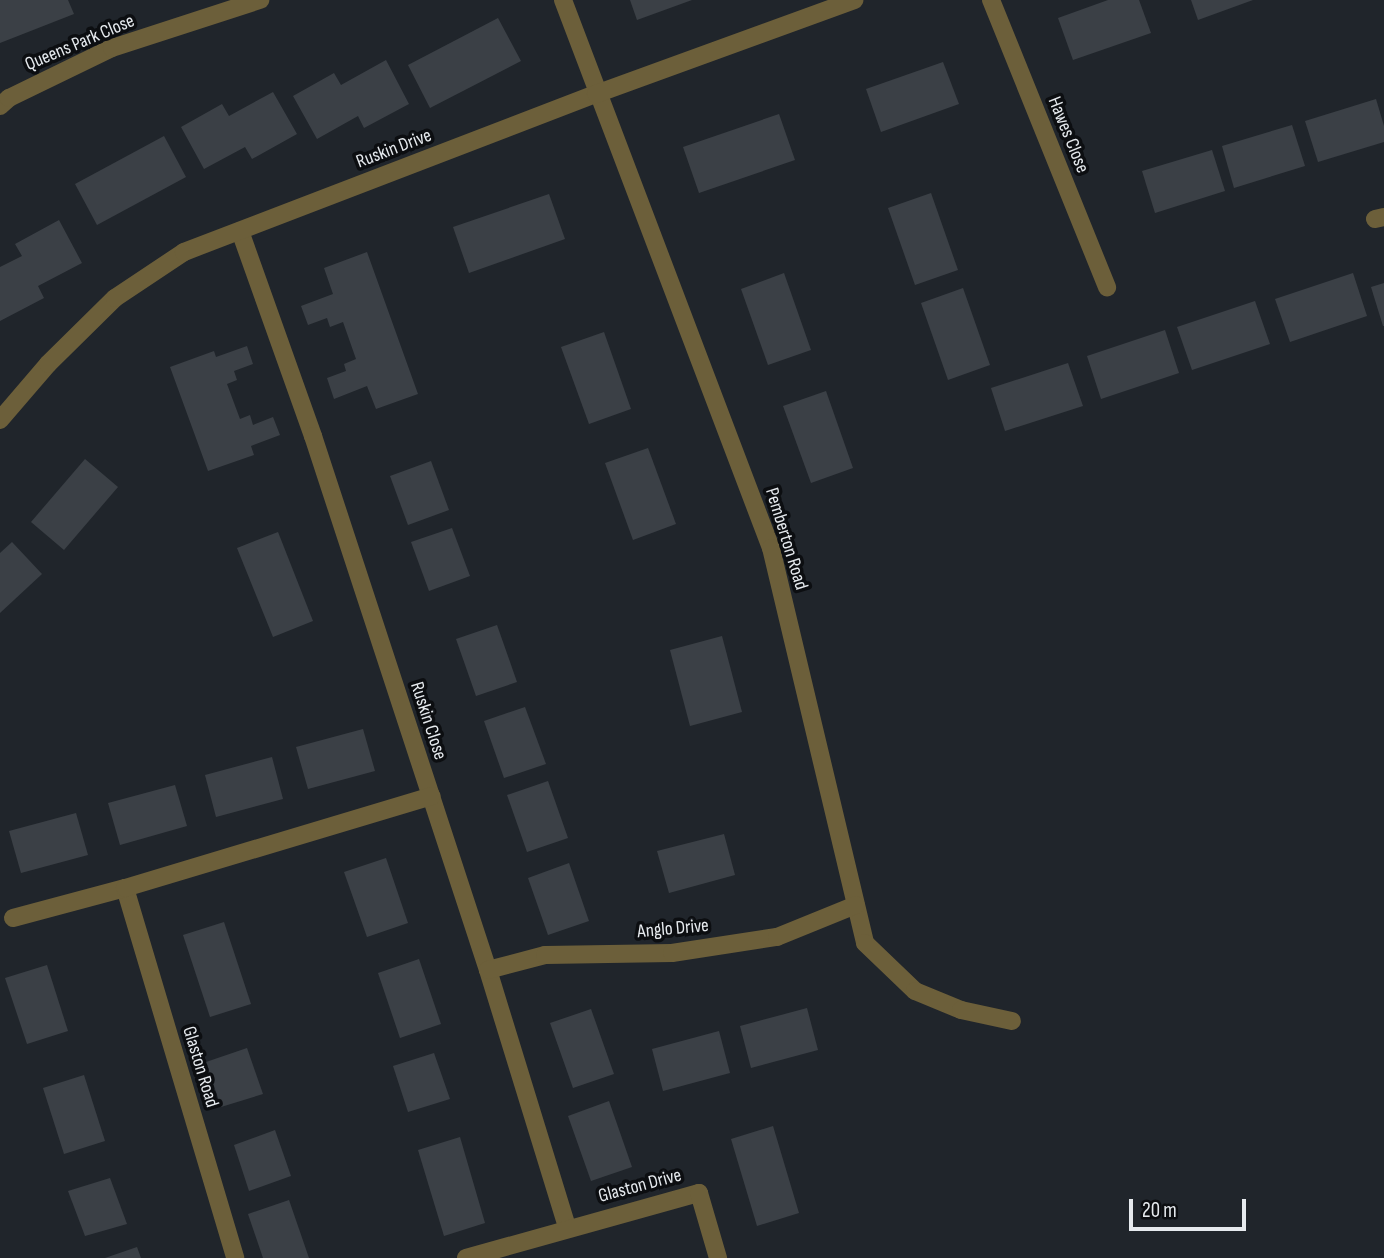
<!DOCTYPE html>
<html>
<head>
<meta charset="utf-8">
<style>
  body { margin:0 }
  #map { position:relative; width:1384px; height:1258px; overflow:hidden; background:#20252b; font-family:"Sofia Sans Condensed",sans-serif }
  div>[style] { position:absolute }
  .building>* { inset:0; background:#3b4046 }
  .minor>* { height:18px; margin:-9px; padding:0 9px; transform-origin:9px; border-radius:9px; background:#6c5f3a }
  span { translate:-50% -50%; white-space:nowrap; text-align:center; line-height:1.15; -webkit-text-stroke:7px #0c0e11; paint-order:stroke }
  .street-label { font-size:19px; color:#e6eaee }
  .scale { position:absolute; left:1129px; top:1199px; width:117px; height:32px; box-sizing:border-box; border:4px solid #e6eaee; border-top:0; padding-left:9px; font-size:21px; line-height:24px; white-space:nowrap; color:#e6eaee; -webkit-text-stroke:5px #0c0e11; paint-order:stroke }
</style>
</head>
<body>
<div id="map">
  <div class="building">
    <i style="clip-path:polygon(0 0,68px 0,74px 14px,0 43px)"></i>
    <i style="clip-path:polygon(630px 0,692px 0,637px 20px)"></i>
    <i style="clip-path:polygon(1108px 0,1139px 0,1151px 33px,1073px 60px,1058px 18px)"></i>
    <i style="clip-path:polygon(1191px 0,1253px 0,1198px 20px)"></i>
    <i style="clip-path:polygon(498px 18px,521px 61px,430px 108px,408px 65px)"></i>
    <i style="clip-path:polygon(386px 60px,409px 104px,364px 128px,358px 116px,317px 139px,293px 96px,334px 73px,341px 85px)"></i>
    <i style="clip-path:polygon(943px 62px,959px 104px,881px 132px,866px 89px)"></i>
    <i style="clip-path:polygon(273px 92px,297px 134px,252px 159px,245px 147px,204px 169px,181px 127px,222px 104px,229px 116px)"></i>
    <i style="clip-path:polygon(1376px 99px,1384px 126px,1384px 142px,1318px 162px,1305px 121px)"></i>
    <i style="clip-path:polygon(779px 114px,795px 160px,699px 193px,683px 147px)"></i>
    <i style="clip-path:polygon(1292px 125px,1305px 166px,1234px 188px,1222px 146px)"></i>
    <i style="clip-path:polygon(164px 136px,186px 177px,97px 225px,75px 184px)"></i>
    <i style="clip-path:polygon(1212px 150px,1225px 191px,1155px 213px,1142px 171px)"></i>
    <i style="clip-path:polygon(931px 193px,958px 270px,915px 285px,888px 208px)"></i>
    <i style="clip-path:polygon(549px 194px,565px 239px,469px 273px,453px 227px)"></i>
    <i style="clip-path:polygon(59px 220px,82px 263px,38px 286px,44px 298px,0 321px,0 267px,22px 256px,15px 244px)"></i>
    <i style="clip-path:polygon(367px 252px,418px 394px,376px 409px,367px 386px,334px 399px,327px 378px,346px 371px,344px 364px,356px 359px,343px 322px,330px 327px,327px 318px,308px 325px,301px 306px,333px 294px,324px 268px)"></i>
    <i style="clip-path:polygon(784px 273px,811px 350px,768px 365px,741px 289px)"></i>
    <i style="clip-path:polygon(1353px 273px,1367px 316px,1290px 342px,1275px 299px)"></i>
    <i style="clip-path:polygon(1384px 283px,1384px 326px,1383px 326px,1371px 287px)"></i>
    <i style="clip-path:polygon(963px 288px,990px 365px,948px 380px,921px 303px)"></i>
    <i style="clip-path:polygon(1255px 301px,1270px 344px,1192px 370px,1177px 327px)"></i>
    <i style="clip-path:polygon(1165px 330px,1179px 373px,1101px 399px,1087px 356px)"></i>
    <i style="clip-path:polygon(604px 332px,631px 409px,589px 424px,561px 347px)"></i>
    <i style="clip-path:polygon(247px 346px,253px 364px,234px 371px,237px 380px,227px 384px,240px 419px,250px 415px,253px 425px,273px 417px,280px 435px,251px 446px,254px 455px,208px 471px,170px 367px,214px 351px,216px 357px)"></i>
    <i style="clip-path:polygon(1068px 363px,1083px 406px,1005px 431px,991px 388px)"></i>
    <i style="clip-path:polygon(826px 391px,853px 468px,811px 483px,783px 406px)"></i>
    <i style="clip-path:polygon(648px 448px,676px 524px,633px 540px,605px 463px)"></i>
    <i style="clip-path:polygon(85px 459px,118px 487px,64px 550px,31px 522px)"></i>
    <i style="clip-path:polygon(431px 461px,449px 510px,408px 525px,390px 476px)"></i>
    <i style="clip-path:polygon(452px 528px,470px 576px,429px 591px,411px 542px)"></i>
    <i style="clip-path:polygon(278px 532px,313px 621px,273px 637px,237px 548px)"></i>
    <i style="clip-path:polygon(12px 542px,42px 574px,0 613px,0 553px)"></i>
    <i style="clip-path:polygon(497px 625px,517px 682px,476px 696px,456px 639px)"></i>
    <i style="clip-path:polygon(722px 636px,742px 712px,690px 726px,670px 650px)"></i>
    <i style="clip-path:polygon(525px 707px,546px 764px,504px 778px,484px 721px)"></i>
    <i style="clip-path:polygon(363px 729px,375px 771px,308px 789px,296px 747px)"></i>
    <i style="clip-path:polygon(272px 757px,283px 799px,216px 817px,205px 775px)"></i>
    <i style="clip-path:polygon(548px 781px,568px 838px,527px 852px,507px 795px)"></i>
    <i style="clip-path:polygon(175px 785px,187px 826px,120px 845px,108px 803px)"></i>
    <i style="clip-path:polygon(76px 813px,88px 855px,21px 873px,9px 831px)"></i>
    <i style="clip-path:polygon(724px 834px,735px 875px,669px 893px,657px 851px)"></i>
    <i style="clip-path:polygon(386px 858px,408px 923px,367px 937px,344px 872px)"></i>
    <i style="clip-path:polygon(569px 863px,589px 921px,548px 935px,528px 878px)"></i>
    <i style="clip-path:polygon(224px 922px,251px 1004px,210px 1017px,183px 935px)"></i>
    <i style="clip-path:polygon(419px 959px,441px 1024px,400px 1038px,378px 973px)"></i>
    <i style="clip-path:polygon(47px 965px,68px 1031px,27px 1044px,5px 978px)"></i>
    <i style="clip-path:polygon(807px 1008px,818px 1050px,751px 1068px,740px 1026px)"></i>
    <i style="clip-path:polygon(591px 1009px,614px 1074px,573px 1088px,550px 1023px)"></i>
    <i style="clip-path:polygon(719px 1031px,730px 1073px,663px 1091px,652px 1049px)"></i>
    <i style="clip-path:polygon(247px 1048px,263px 1094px,221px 1107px,206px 1062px)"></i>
    <i style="clip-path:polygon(434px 1053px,450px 1099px,408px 1112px,393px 1066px)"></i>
    <i style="clip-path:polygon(84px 1075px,105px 1141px,64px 1154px,43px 1088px)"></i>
    <i style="clip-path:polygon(609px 1101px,632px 1167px,591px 1181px,568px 1116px)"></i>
    <i style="clip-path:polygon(773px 1126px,799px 1213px,757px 1226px,731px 1139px)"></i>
    <i style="clip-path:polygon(275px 1130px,291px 1176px,249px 1191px,234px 1145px)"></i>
    <i style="clip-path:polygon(460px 1137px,485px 1223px,444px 1236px,418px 1150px)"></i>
    <i style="clip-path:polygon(110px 1178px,127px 1224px,85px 1236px,68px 1191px)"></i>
    <i style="clip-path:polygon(289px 1200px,309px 1258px,263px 1258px,248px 1214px)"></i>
    <i style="clip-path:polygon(137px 1247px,141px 1258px,105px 1258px)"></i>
  </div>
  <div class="minor">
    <i style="left:563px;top:0;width:586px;rotate:69.22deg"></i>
    <i style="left:771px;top:548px;width:406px;rotate:76.6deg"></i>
    <i style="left:865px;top:943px;width:69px;rotate:43.8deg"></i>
    <i style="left:915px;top:991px;width:50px;rotate:22.4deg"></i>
    <i style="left:961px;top:1010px;width:52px;rotate:12.2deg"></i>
    <i style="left:991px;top:0;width:310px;rotate:68deg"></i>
    <i style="left:0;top:106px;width:12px;rotate:-42deg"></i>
    <i style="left:9px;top:98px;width:114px;rotate:-25.9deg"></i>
    <i style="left:112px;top:48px;width:156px;rotate:-18deg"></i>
    <i style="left:1375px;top:219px;width:9px;rotate:-13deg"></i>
    <i style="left:240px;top:231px;width:218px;rotate:70.4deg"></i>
    <i style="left:313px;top:436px;width:562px;rotate:71.86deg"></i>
    <i style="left:488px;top:970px;width:269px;rotate:72.9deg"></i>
    <i style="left:0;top:420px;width:74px;rotate:-49.4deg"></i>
    <i style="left:48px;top:364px;width:94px;rotate:-44.6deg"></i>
    <i style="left:115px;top:298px;width:83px;rotate:-33.7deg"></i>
    <i style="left:184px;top:252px;width:441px;rotate:-21deg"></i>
    <i style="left:596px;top:94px;width:275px;rotate:-20deg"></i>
    <i style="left:125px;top:888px;width:386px;rotate:73.4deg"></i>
    <i style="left:13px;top:918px;width:116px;rotate:-15deg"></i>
    <i style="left:125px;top:888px;width:320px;rotate:-16.7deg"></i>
    <i style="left:488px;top:970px;width:59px;rotate:-14.7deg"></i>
    <i style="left:545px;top:955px;width:127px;rotate:-0.9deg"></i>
    <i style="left:672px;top:953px;width:106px;rotate:-8.7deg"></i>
    <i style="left:777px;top:937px;width:85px;rotate:-22.1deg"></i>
    <i style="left:466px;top:1258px;width:242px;rotate:-15.6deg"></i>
    <i style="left:699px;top:1193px;width:68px;rotate:73.7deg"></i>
  </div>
  <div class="street-label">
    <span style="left:80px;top:43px;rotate:-23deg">Queens Park Close</span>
    <span style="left:1068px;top:135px;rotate:68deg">Hawes Close</span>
    <span style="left:394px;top:149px;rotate:-21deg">Ruskin Drive</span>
    <span style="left:786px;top:539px;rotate:73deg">Pemberton Road</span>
    <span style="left:428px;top:721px;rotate:72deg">Ruskin Close</span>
    <span style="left:673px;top:929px;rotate:-5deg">Anglo Drive</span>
    <span style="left:200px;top:1067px;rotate:73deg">Glaston Road</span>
    <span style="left:640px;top:1186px;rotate:-15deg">Glaston Drive</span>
  </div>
  <div class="scale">20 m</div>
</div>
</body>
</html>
